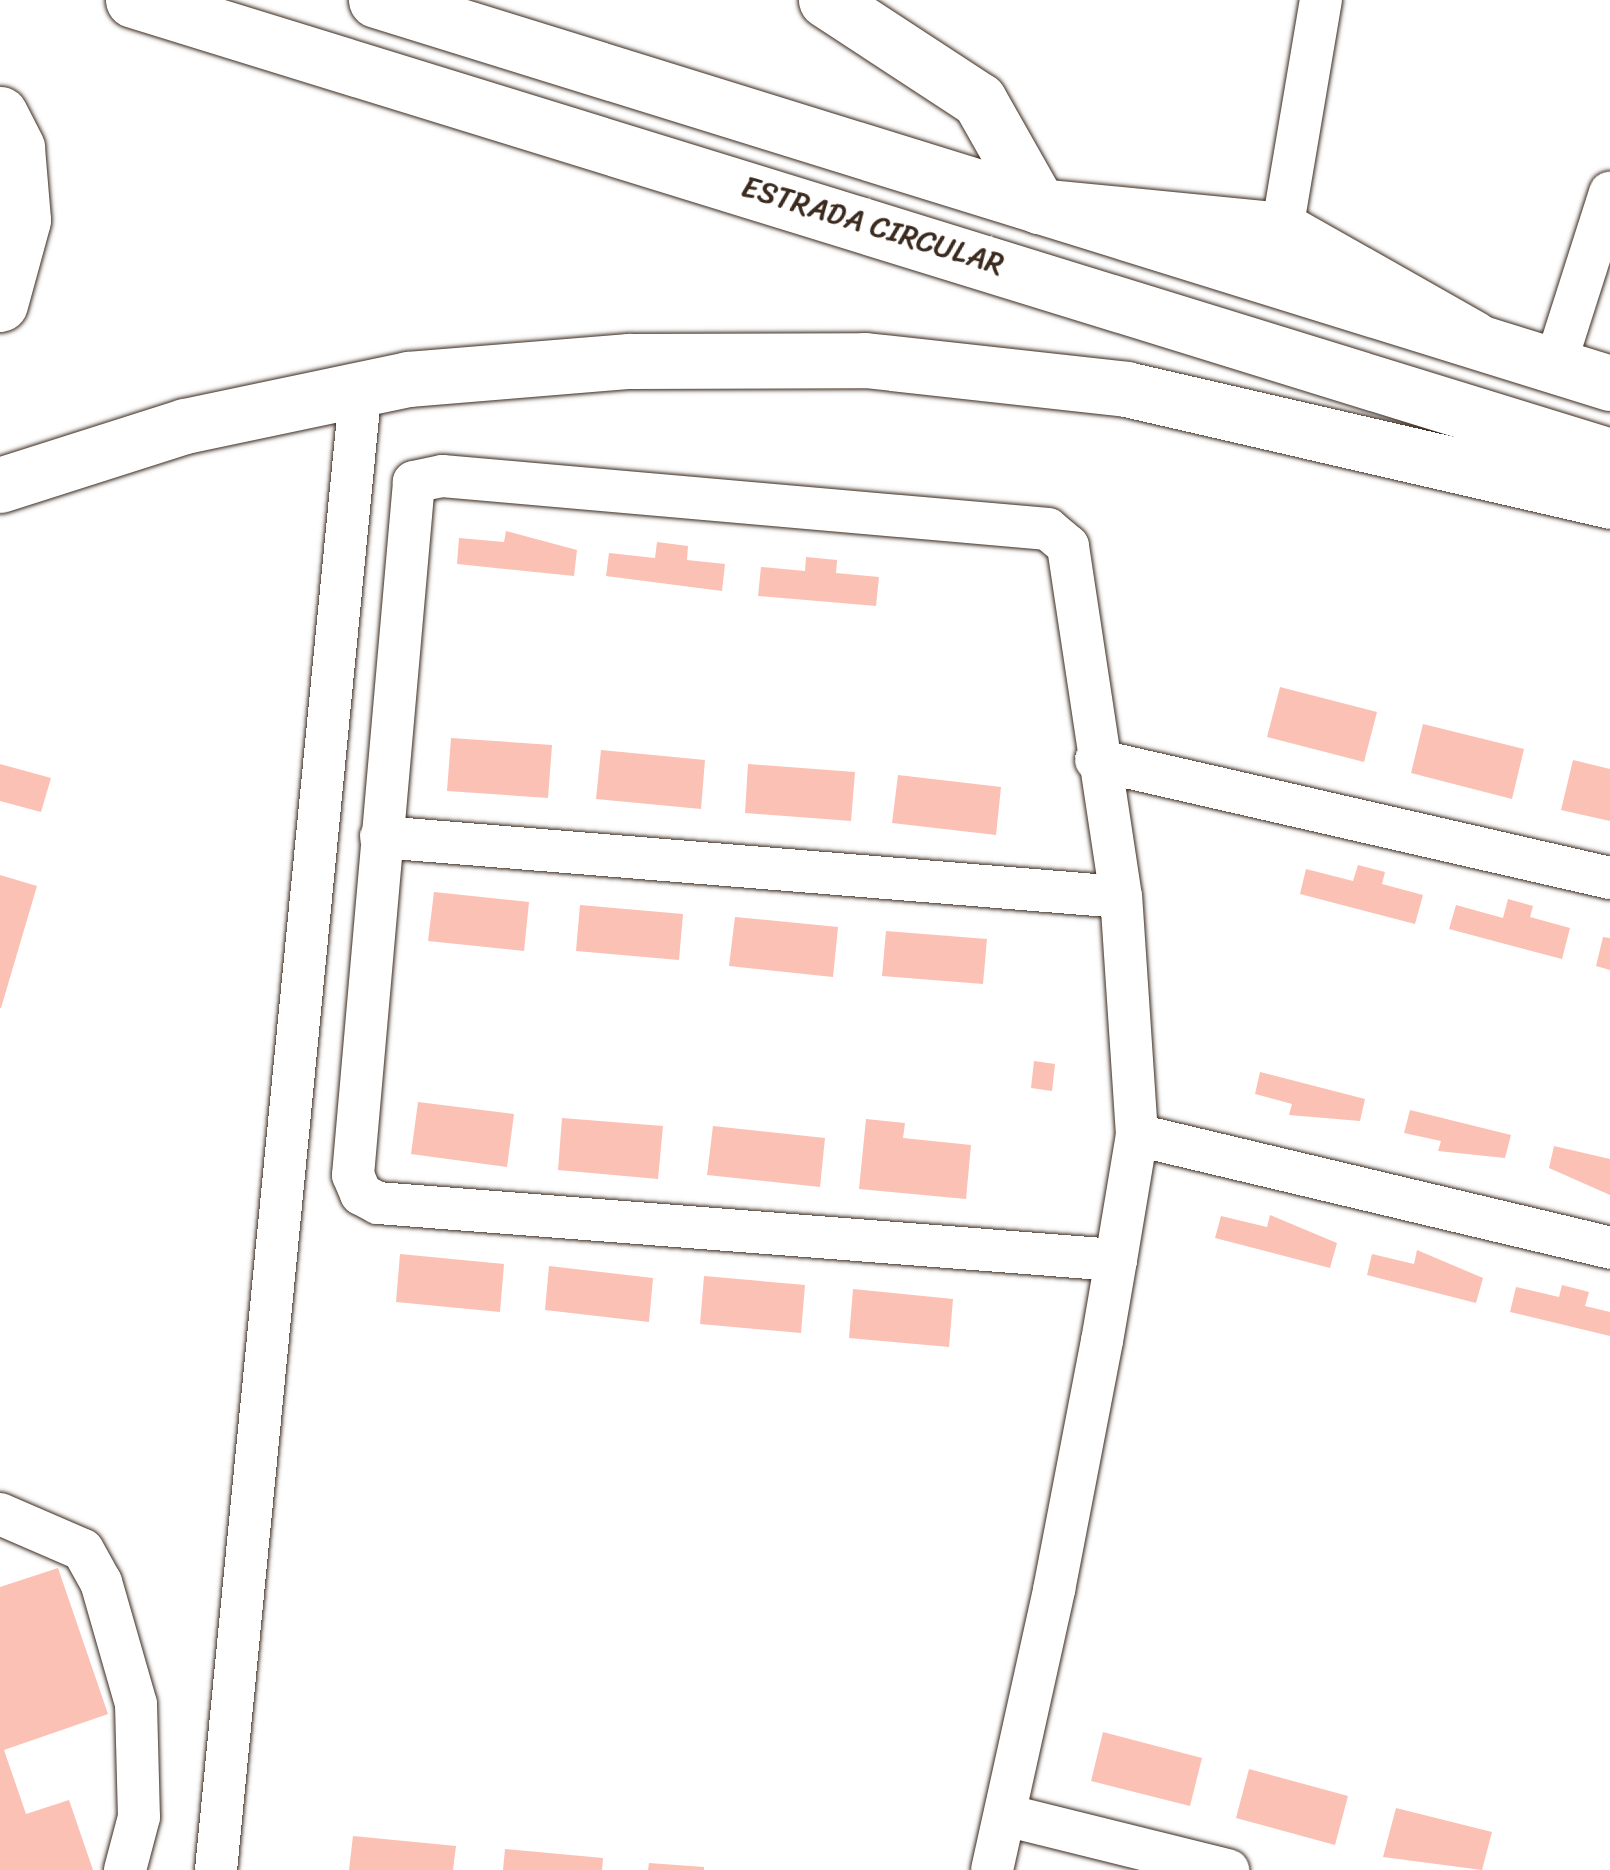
<!DOCTYPE html>
<html>
<head>
<meta charset="utf-8">
<style>
  body { margin:0 }
  #map { position:relative; width:1610px; height:1870px; overflow:hidden; background:#fff; font-family:Sriracha,sans-serif }
  div>[style] { position:absolute }
  .building>* { inset:0; background:#fbc1b4 }
  .roads { filter:drop-shadow(0 0 2px #3b2a1e) drop-shadow(0 0 2px #3b2a1e) }
  .minor>* { height:42px; margin:-21px; padding:0 21px; transform-origin:21px; border-radius:21px; background:#fff }
  .major>* { height:55px; margin:-27.5px; padding:0 27.5px; transform-origin:27.5px; border-radius:27.5px; background:#fff }
  .highway>* { height:55px; margin:-27.5px; padding:0 27.5px; transform-origin:27.5px; border-radius:27.5px; background:#fff }
  span { translate:-50% -50%; white-space:nowrap; text-align:center; line-height:1.15; -webkit-text-stroke:10px #fff; paint-order:stroke }
  .street-label { font-size:30px; color:#3b2a1e }
</style>
</head>
<body>
<div id="map">
  <div class="building">
    <i style="clip-path:polygon(506px 531px,577px 550px,574px 576px,457px 564px,459px 538px,504px 542px)"></i>
    <i style="clip-path:polygon(657px 542px,688px 546px,687px 560px,725px 564px,722px 591px,606px 576px,609px 553px,655px 558px)"></i>
    <i style="clip-path:polygon(806px 557px,837px 560px,836px 573px,879px 577px,876px 606px,758px 596px,761px 567px,805px 571px)"></i>
    <i style="clip-path:polygon(1280px 687px,1377px 712px,1364px 762px,1267px 737px)"></i>
    <i style="clip-path:polygon(1423px 724px,1524px 749px,1512px 799px,1411px 773px)"></i>
    <i style="clip-path:polygon(451px 738px,552px 745px,548px 798px,447px 791px)"></i>
    <i style="clip-path:polygon(601px 750px,705px 760px,701px 809px,596px 799px)"></i>
    <i style="clip-path:polygon(1573px 760px,1610px 769px,1610px 821px,1561px 810px)"></i>
    <i style="clip-path:polygon(0 764px,51px 778px,41px 812px,0 801px)"></i>
    <i style="clip-path:polygon(748px 764px,855px 772px,851px 821px,745px 813px)"></i>
    <i style="clip-path:polygon(898px 775px,1001px 787px,996px 835px,892px 823px)"></i>
    <i style="clip-path:polygon(1358px 865px,1385px 872px,1382px 884px,1423px 895px,1415px 924px,1300px 894px,1306px 869px,1353px 881px)"></i>
    <i style="clip-path:polygon(0 875px,37px 886px,1px 1008px,0 1008px)"></i>
    <i style="clip-path:polygon(434px 892px,529px 902px,524px 951px,428px 941px)"></i>
    <i style="clip-path:polygon(1508px 899px,1533px 906px,1530px 917px,1570px 928px,1562px 959px,1449px 929px,1456px 905px,1503px 918px)"></i>
    <i style="clip-path:polygon(580px 905px,683px 914px,679px 960px,576px 951px)"></i>
    <i style="clip-path:polygon(735px 917px,838px 927px,833px 977px,729px 966px)"></i>
    <i style="clip-path:polygon(886px 931px,987px 939px,983px 984px,882px 976px)"></i>
    <i style="clip-path:polygon(1603px 937px,1610px 938px,1610px 970px,1596px 966px)"></i>
    <i style="clip-path:polygon(1034px 1061px,1055px 1064px,1052px 1091px,1031px 1088px)"></i>
    <i style="clip-path:polygon(1260px 1072px,1365px 1099px,1360px 1121px,1289px 1115px,1292px 1104px,1255px 1094px)"></i>
    <i style="clip-path:polygon(418px 1102px,514px 1114px,507px 1167px,411px 1154px)"></i>
    <i style="clip-path:polygon(1410px 1110px,1511px 1135px,1505px 1158px,1438px 1151px,1441px 1141px,1404px 1133px)"></i>
    <i style="clip-path:polygon(562px 1118px,663px 1126px,658px 1179px,558px 1170px)"></i>
    <i style="clip-path:polygon(866px 1119px,905px 1123px,903px 1138px,971px 1145px,966px 1199px,859px 1189px)"></i>
    <i style="clip-path:polygon(713px 1126px,825px 1138px,820px 1187px,707px 1175px)"></i>
    <i style="clip-path:polygon(1554px 1146px,1610px 1159px,1610px 1195px,1549px 1168px)"></i>
    <i style="clip-path:polygon(1270px 1215px,1337px 1243px,1330px 1268px,1215px 1238px,1221px 1216px,1267px 1227px)"></i>
    <i style="clip-path:polygon(1417px 1250px,1483px 1278px,1476px 1303px,1367px 1275px,1372px 1254px,1414px 1264px)"></i>
    <i style="clip-path:polygon(400px 1254px,504px 1264px,500px 1312px,396px 1302px)"></i>
    <i style="clip-path:polygon(549px 1266px,653px 1278px,649px 1322px,545px 1310px)"></i>
    <i style="clip-path:polygon(704px 1276px,805px 1285px,801px 1333px,700px 1324px)"></i>
    <i style="clip-path:polygon(1562px 1285px,1589px 1292px,1585px 1306px,1610px 1312px,1610px 1336px,1510px 1312px,1516px 1287px,1559px 1297px)"></i>
    <i style="clip-path:polygon(853px 1289px,953px 1299px,949px 1347px,849px 1338px)"></i>
    <i style="clip-path:polygon(58px 1568px,108px 1714px,4px 1750px,26px 1814px,69px 1800px,93px 1870px,0 1870px,0 1587px)"></i>
    <i style="clip-path:polygon(1103px 1732px,1202px 1758px,1190px 1806px,1091px 1781px)"></i>
    <i style="clip-path:polygon(1249px 1769px,1348px 1796px,1335px 1845px,1236px 1818px)"></i>
    <i style="clip-path:polygon(1396px 1808px,1492px 1832px,1482px 1870px,1383px 1857px)"></i>
    <i style="clip-path:polygon(353px 1836px,456px 1846px,453px 1870px,349px 1870px)"></i>
    <i style="clip-path:polygon(505px 1849px,603px 1858px,602px 1870px,503px 1870px)"></i>
    <i style="clip-path:polygon(649px 1863px,704px 1867px,704px 1870px,648px 1870px)"></i>
  </div>
  <div class="roads">
    <div class="minor">
      <i style="left:1282px;top:230px;width:233px;rotate:-80.4deg"></i>
      <i style="left:1555px;top:365px;width:181px;rotate:-72.3deg"></i>
      <i style="left:1096px;top:760px;width:527px;rotate:12.93deg"></i>
      <i style="left:381px;top:837px;width:742px;rotate:4.64deg"></i>
      <i style="left:1137px;top:1135px;width:486px;rotate:13.4deg"></i>
      <i style="left:0;top:1514px;width:90px;rotate:23.4deg"></i>
      <i style="left:83px;top:1550px;width:37px;rotate:61deg"></i>
      <i style="left:101px;top:1582px;width:127px;rotate:74deg"></i>
      <i style="left:136px;top:1704px;width:113px;rotate:88.5deg"></i>
      <i style="left:139px;top:1817px;width:55px;rotate:104.8deg"></i>
      <i style="left:1009px;top:1816px;width:226px;rotate:13.9deg"></i>
      <i style="left:216px;top:1870px;width:1490px;rotate:-84.42deg"></i>
      <i style="left:992px;top:1870px;width:287px;rotate:-77.5deg"></i>
      <i style="left:1054px;top:1590px;width:254px;rotate:-79.1deg"></i>
      <i style="left:1102px;top:1341px;width:82px;rotate:-80.2deg"></i>
      <i style="left:1116px;top:1260px;width:127px;rotate:-80.5deg"></i>
      <i style="left:1137px;top:1135px;width:239px;rotate:-93.8deg"></i>
      <i style="left:1121px;top:897px;width:355px;rotate:-98.6deg"></i>
      <i style="left:1068px;top:546px;width:26px;rotate:-140deg"></i>
      <i style="left:1048px;top:529px;width:608px;rotate:-175deg"></i>
      <i style="left:442px;top:476px;width:29px;rotate:168deg"></i>
      <i style="left:414px;top:482px;width:696px;rotate:95.03deg"></i>
      <i style="left:353px;top:1175px;width:21px;rotate:67deg"></i>
      <i style="left:361px;top:1194px;width:19px;rotate:28deg"></i>
      <i style="left:378px;top:1203px;width:740px;rotate:4.42deg"></i>
    </div>
    <div class="major">
      <i style="left:133px;top:0;width:1546px;rotate:17.16deg"></i>
      <i style="left:376px;top:0;width:1292px;rotate:17.24deg"></i>
    </div>
    <div class="highway">
      <i style="left:826px;top:0;width:183px;rotate:33.2deg"></i>
      <i style="left:979px;top:100px;width:122px;rotate:60.5deg"></i>
      <i style="left:1039px;top:206px;width:244px;rotate:5.6deg"></i>
      <i style="left:1282px;top:230px;width:219px;rotate:29.5deg"></i>
      <i style="left:0;top:114px;width:38px;rotate:63deg"></i>
      <i style="left:17px;top:148px;width:72px;rotate:85.2deg"></i>
      <i style="left:23px;top:220px;width:87px;rotate:105.3deg"></i>
      <i style="left:0;top:485px;width:194px;rotate:-17.7deg"></i>
      <i style="left:185px;top:426px;width:228px;rotate:-11.9deg"></i>
      <i style="left:408px;top:379px;width:222px;rotate:-4.7deg"></i>
      <i style="left:629px;top:361px;width:236px;rotate:-0.2deg"></i>
      <i style="left:865px;top:360px;width:263px;rotate:6.3deg"></i>
      <i style="left:1126px;top:389px;width:497px;rotate:13deg"></i>
    </div>
  </div>
  <div class="street-label">
    <span style="left:873px;top:225px;rotate:17deg">ESTRADA CIRCULAR</span>
  </div>
</div>
</body>
</html>
